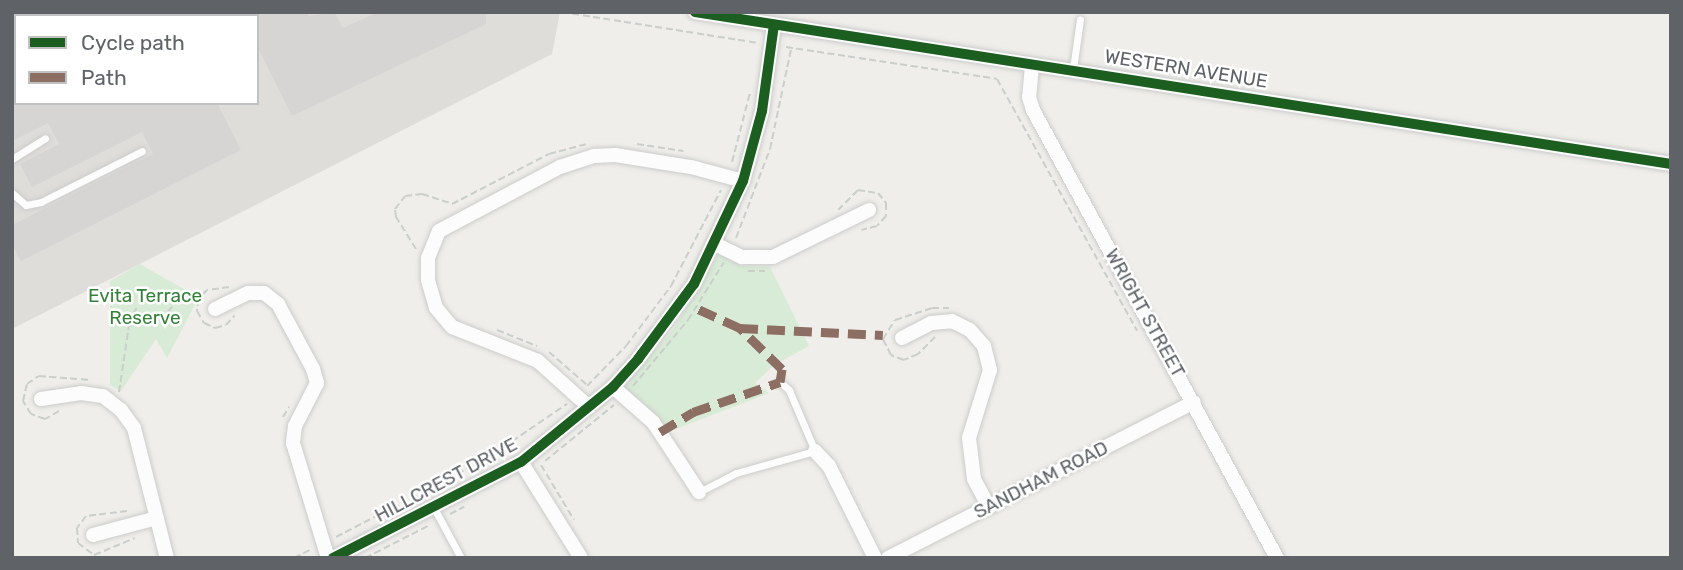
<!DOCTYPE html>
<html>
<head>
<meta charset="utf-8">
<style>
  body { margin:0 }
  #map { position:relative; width:1683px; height:570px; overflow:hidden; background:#efeeea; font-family:Rubik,sans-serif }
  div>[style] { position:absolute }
  .industrial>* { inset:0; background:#dfddda }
  .green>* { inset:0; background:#d8ebd6 }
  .building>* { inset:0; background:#d6d5d3 }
  .path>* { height:2px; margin-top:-1px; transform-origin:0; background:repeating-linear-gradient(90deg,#cacfcc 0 7px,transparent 0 10.5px) }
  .roads { filter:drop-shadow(0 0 2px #cbcccc) drop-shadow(0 0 2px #cbcccc) }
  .service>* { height:7px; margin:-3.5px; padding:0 3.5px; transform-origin:3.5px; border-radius:3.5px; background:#fdfcfc }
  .minor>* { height:14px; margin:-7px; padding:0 7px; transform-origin:7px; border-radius:7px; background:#fdfcfc }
  .quiet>* { height:9px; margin-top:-4.5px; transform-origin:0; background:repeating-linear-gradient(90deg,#8d6e63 0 18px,transparent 0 27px) }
  .cycleway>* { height:10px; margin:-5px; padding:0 5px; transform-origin:5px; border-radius:5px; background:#1b5e20 }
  span { translate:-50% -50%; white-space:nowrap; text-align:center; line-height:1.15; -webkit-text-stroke:5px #fff; paint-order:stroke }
  .street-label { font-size:19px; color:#5f6368 }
  .park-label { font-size:19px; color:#348238 }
  .frame { position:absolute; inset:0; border:14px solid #5f6368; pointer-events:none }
  .legend { position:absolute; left:14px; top:14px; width:245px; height:91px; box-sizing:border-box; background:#fff; border:2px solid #bfc1c3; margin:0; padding:9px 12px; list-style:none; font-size:21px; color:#5f6368 }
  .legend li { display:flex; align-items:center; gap:14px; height:35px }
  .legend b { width:35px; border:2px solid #bfc1c3 }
</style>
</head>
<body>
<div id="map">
  <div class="industrial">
    <i style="clip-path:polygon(evenodd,12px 12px,560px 12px,552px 54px,12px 329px,12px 12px,16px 16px,257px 16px,257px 103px,16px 103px,16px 16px)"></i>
  </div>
  <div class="green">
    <i style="clip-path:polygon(719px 254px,743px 266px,770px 267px,809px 346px,774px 365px,755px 383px,769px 393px,668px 432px,622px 387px,673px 330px)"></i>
    <i style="clip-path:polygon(140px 264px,187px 291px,201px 293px,167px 358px,156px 339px,121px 391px,110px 385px,110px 281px)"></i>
  </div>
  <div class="building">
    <i style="clip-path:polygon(257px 12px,307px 12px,309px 16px,334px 12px,343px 28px,378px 12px,486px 12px,486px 24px,292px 116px,257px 46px)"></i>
    <i style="clip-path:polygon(12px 103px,217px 103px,241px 150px,21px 261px,12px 244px,12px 225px,153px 154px,142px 132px,32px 187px,20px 164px,59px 144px,48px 123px,12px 141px)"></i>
  </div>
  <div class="path">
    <i style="left:562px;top:12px;width:197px;rotate:9deg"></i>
    <i style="left:786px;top:47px;width:213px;rotate:8.6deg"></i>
    <i style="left:997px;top:79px;width:288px;rotate:60.9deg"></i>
    <i style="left:637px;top:144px;width:47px;rotate:8.7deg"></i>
    <i style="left:732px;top:162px;width:71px;rotate:-75.4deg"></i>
    <i style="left:838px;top:210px;width:28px;rotate:-45deg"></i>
    <i style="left:858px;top:190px;width:20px;rotate:9deg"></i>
    <i style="left:878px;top:193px;width:13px;rotate:51deg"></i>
    <i style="left:886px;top:203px;width:13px;rotate:90deg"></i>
    <i style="left:886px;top:216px;width:13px;rotate:132deg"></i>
    <i style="left:877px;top:226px;width:16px;rotate:166deg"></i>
    <i style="left:736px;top:238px;width:95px;rotate:-69.1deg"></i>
    <i style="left:770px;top:149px;width:102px;rotate:-78.1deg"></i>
    <i style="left:416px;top:249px;width:38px;rotate:-122deg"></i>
    <i style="left:396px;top:217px;width:8px;rotate:-97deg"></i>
    <i style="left:395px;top:209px;width:16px;rotate:-52deg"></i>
    <i style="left:405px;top:196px;width:17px;rotate:-7deg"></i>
    <i style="left:422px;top:194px;width:32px;rotate:18deg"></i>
    <i style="left:452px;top:204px;width:109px;rotate:-27.3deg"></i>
    <i style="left:549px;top:154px;width:38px;rotate:-15deg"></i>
    <i style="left:748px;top:271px;width:19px"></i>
    <i style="left:229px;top:287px;width:22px;rotate:172deg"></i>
    <i style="left:207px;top:290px;width:13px;rotate:135deg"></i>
    <i style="left:198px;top:299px;width:12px;rotate:95deg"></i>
    <i style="left:197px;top:311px;width:14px;rotate:60deg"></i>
    <i style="left:204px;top:323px;width:12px;rotate:24deg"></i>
    <i style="left:215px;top:328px;width:11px;rotate:-15deg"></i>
    <i style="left:226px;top:325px;width:13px;rotate:-48deg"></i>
    <i style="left:159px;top:298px;width:21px;rotate:-5deg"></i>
    <i style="left:129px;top:324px;width:19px;rotate:-65deg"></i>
    <i style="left:497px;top:330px;width:43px;rotate:21.8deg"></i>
    <i style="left:935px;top:337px;width:24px;rotate:135deg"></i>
    <i style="left:918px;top:354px;width:15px;rotate:157deg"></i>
    <i style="left:904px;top:360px;width:14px;rotate:-159deg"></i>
    <i style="left:891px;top:355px;width:18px;rotate:-117deg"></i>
    <i style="left:883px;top:339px;width:22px;rotate:-58deg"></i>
    <i style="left:895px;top:320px;width:39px;rotate:-18deg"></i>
    <i style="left:932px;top:308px;width:17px"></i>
    <i style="left:549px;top:352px;width:50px;rotate:41deg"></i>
    <i style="left:587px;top:386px;width:56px;rotate:-45.7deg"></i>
    <i style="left:626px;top:346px;width:75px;rotate:-53.1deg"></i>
    <i style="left:671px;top:286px;width:108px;rotate:-62.5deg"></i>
    <i style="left:633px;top:386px;width:86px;rotate:-50.2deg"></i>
    <i style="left:688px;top:320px;width:68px;rotate:-58.2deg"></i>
    <i style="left:119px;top:392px;width:68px;rotate:-81.5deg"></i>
    <i style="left:129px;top:325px;width:32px;rotate:-9deg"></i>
    <i style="left:161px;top:320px;width:31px;rotate:-50deg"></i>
    <i style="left:181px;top:296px;width:16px;rotate:11deg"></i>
    <i style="left:59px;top:411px;width:16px;rotate:150deg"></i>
    <i style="left:45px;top:419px;width:15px;rotate:-160deg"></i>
    <i style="left:31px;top:414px;width:15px;rotate:-122deg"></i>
    <i style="left:23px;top:401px;width:17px;rotate:-77deg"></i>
    <i style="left:27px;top:384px;width:14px;rotate:-34deg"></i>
    <i style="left:39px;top:376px;width:52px;rotate:4.4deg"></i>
    <i style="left:283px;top:417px;width:12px;rotate:-59deg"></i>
    <i style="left:545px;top:461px;width:89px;rotate:-39.1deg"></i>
    <i style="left:541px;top:465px;width:64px;rotate:59deg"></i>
    <i style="left:127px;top:511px;width:41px;rotate:173deg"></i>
    <i style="left:86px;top:516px;width:15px;rotate:127deg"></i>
    <i style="left:77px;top:528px;width:15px;rotate:86deg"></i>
    <i style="left:78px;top:543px;width:20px;rotate:37deg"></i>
    <i style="left:94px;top:555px;width:44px;rotate:-22.5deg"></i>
    <i style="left:450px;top:514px;width:16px;rotate:-27deg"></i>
    <i style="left:336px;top:537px;width:169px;rotate:-27.5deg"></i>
    <i style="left:486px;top:459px;width:98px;rotate:-34.2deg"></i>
    <i style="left:294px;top:558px;width:20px;rotate:-27deg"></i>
    <i style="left:365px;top:558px;width:73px;rotate:-26.9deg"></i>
  </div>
  <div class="roads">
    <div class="service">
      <i style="left:1073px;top:69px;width:50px;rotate:-82deg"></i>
      <i style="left:12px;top:159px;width:39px;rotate:-32deg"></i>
      <i style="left:12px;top:193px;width:18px;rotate:41deg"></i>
      <i style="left:26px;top:205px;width:15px;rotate:-11deg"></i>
      <i style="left:41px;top:202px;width:113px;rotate:-26.8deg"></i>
      <i style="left:699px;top:492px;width:42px;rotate:-27.2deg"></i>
      <i style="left:736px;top:473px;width:82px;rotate:-15.6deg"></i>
      <i style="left:815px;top:451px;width:66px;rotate:-113.1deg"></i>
      <i style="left:789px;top:390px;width:12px;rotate:-138deg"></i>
      <i style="left:434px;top:508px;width:57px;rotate:61.6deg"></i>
    </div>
    <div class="minor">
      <i style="left:695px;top:12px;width:988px;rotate:8.85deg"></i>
      <i style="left:1032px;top:65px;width:32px;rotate:95deg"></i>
      <i style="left:1029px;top:97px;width:14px;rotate:73deg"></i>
      <i style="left:1033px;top:110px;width:510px;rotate:61.43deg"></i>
      <i style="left:715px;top:244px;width:30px;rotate:26deg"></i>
      <i style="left:742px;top:257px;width:31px"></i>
      <i style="left:773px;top:257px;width:107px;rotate:-26.1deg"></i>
      <i style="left:215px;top:309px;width:37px;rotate:-26deg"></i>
      <i style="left:248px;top:293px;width:16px"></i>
      <i style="left:264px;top:293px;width:18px;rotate:38deg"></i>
      <i style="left:278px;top:304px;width:74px;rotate:61.7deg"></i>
      <i style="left:313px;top:369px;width:15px;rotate:74deg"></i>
      <i style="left:317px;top:383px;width:48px;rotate:117.1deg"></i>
      <i style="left:295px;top:426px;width:17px;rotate:97deg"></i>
      <i style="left:293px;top:443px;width:120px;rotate:73.1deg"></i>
      <i style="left:902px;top:338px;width:33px;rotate:-27deg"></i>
      <i style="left:931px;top:323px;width:21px;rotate:-5deg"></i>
      <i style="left:952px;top:321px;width:20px;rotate:27deg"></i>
      <i style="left:970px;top:330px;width:21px;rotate:49deg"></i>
      <i style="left:984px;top:346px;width:25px;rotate:76deg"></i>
      <i style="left:990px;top:370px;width:71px;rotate:107.2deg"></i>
      <i style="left:969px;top:438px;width:41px;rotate:83deg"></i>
      <i style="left:974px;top:479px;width:32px;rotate:62deg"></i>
      <i style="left:613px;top:387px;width:53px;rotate:41.2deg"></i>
      <i style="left:653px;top:422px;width:84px;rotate:56.7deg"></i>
      <i style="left:41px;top:399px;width:40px;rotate:-8.5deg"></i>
      <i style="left:81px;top:393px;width:22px;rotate:8deg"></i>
      <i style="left:103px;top:396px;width:23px;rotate:38deg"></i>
      <i style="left:121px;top:410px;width:22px;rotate:54deg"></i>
      <i style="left:134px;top:428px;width:134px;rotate:75.8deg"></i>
      <i style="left:589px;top:407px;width:69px;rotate:-138deg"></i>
      <i style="left:538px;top:361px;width:92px;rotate:-158.4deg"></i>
      <i style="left:452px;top:327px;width:25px;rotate:-130deg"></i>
      <i style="left:436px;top:308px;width:29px;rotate:-106deg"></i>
      <i style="left:428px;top:280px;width:22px;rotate:-90deg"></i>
      <i style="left:428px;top:258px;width:29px;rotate:-68deg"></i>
      <i style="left:439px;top:231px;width:137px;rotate:-27.9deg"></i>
      <i style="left:560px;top:167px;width:36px;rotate:-18deg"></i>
      <i style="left:594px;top:156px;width:21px;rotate:-3deg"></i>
      <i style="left:615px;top:155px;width:77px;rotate:9deg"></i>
      <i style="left:691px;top:167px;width:54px;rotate:15.1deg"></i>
      <i style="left:815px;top:451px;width:21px;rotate:47deg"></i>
      <i style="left:829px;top:466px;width:103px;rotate:63.4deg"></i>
      <i style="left:521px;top:462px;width:113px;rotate:58deg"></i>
      <i style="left:93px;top:535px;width:66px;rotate:-14.9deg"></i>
      <i style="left:333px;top:558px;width:211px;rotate:-27.1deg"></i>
      <i style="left:521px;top:462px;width:119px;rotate:-39.2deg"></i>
      <i style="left:613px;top:387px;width:38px;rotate:-48deg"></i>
      <i style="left:638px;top:359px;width:94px;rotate:-53.3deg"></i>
      <i style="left:694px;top:284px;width:114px;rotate:-64.6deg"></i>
      <i style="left:743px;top:181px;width:73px;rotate:-74.8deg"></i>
      <i style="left:762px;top:111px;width:87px;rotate:-82.1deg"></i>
      <i style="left:888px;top:558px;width:343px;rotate:-27deg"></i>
    </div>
  </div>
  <div class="quiet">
    <i style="left:740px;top:328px;width:143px;rotate:2.8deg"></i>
    <i style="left:660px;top:432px;width:39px;rotate:-31deg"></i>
    <i style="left:693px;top:412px;width:92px;rotate:-19deg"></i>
    <i style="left:780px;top:382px;width:13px;rotate:-81deg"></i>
    <i style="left:782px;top:369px;width:59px;rotate:-135.7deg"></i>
    <i style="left:740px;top:328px;width:48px;rotate:-155.6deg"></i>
  </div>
  <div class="cycleway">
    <i style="left:695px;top:12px;width:988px;rotate:8.85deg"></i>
    <i style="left:333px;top:558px;width:211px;rotate:-27.1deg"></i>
    <i style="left:521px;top:462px;width:119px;rotate:-39.2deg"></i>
    <i style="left:613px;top:387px;width:38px;rotate:-48deg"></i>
    <i style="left:638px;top:359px;width:94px;rotate:-53.3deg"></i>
    <i style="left:694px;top:284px;width:114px;rotate:-64.6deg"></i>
    <i style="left:743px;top:181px;width:73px;rotate:-74.8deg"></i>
    <i style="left:762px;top:111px;width:87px;rotate:-82.1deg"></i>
  </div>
  <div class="street-label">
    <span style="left:1186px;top:69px;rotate:9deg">WESTERN AVENUE</span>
    <span style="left:1145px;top:313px;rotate:61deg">WRIGHT STREET</span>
    <span style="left:446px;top:480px;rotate:-28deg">HILLCREST DRIVE</span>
    <span style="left:1041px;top:480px;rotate:-27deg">SANDHAM ROAD</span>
  </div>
  <div class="park-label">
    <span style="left:145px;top:307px">Evita Terrace<br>Reserve</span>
  </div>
  <div class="frame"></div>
  <ul class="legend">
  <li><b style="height:9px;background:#1b5e20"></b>Cycle path</li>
  <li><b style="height:9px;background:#8d6e63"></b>Path</li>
  </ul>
</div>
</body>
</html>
